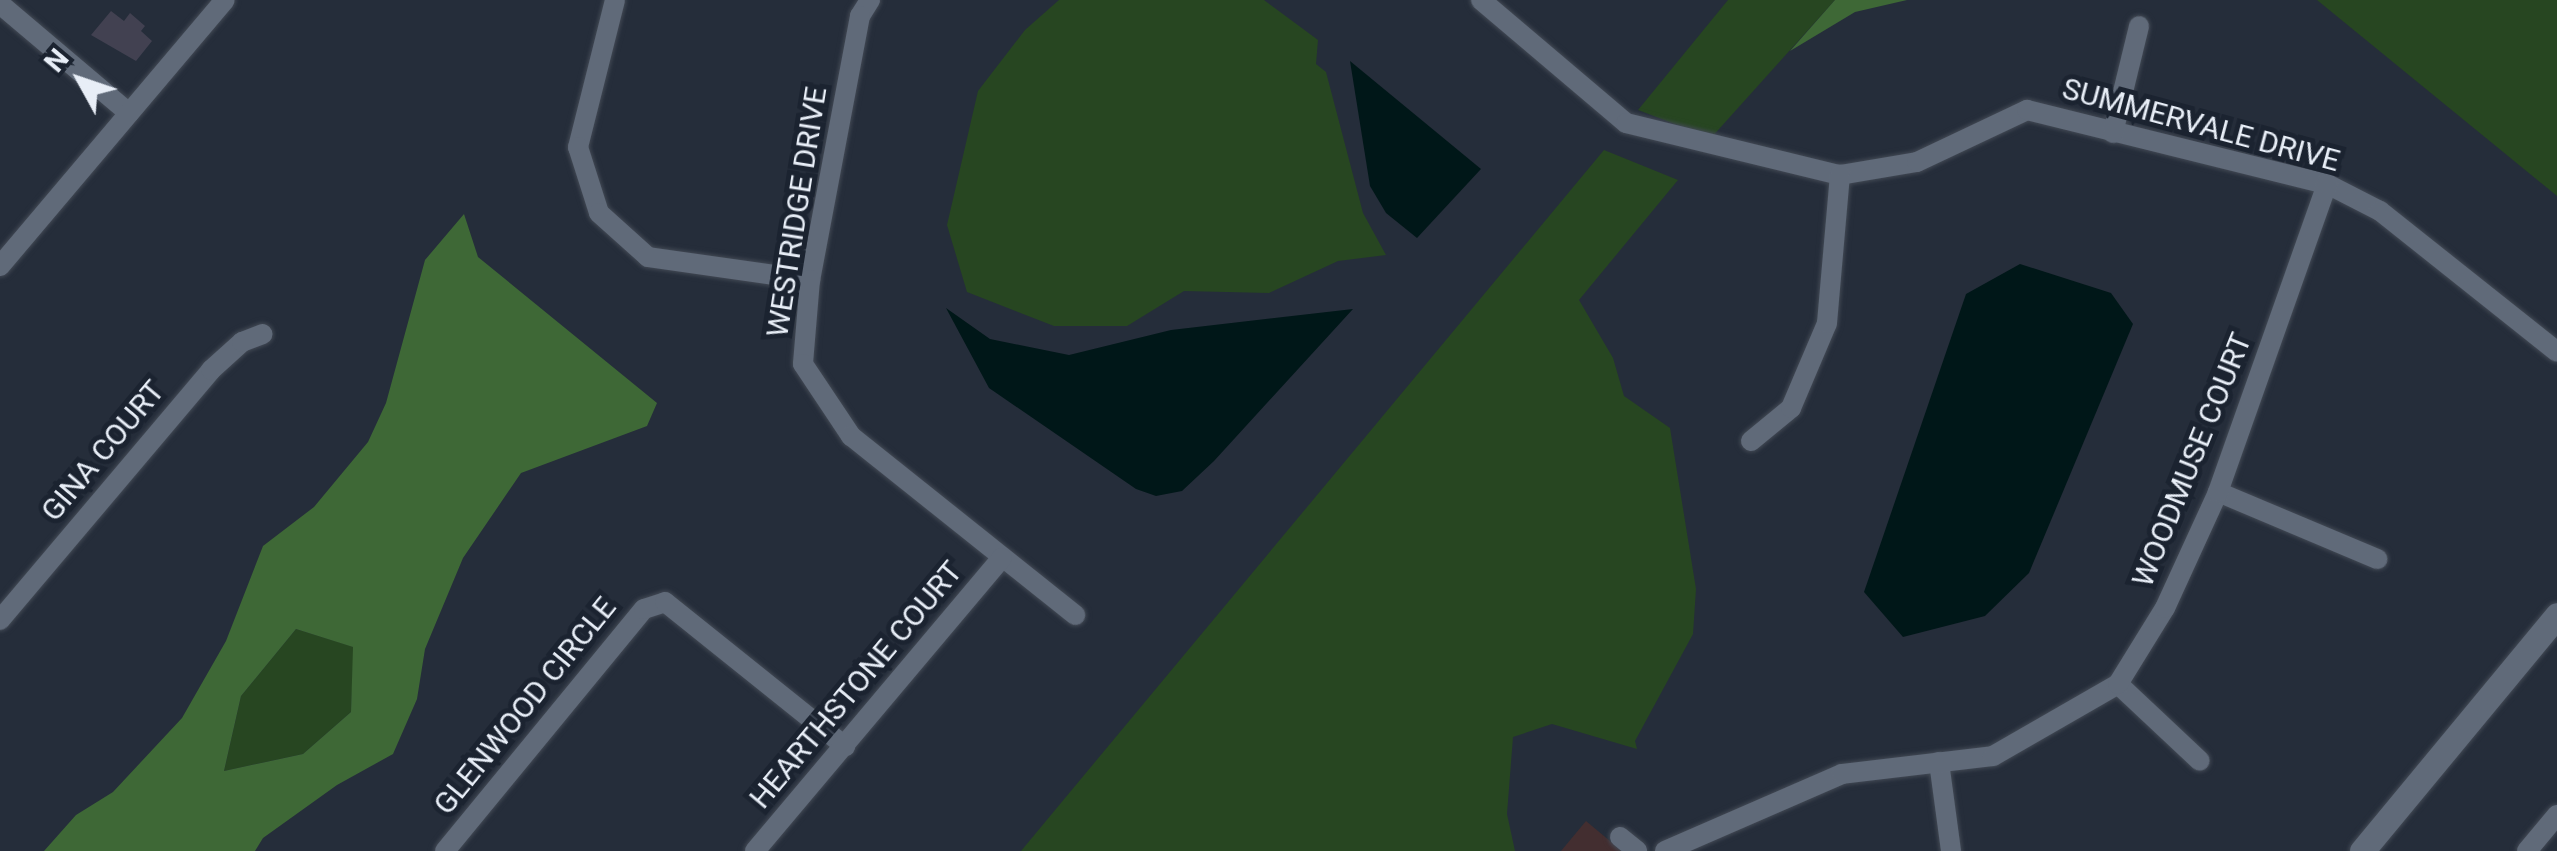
<!DOCTYPE html>
<html>
<head>
<meta charset="utf-8">
<style>
  body { margin:0 }
  #map { position:relative; width:2557px; height:851px; overflow:hidden; background:#252d3a; font-family:Roboto,sans-serif }
  div>[style] { position:absolute }
  .education>* { inset:0; background:#432e30 }
  .green>* { inset:0; background:#274621 }
  .forest>* { inset:0; background:#3e6836 }
  .water>* { inset:0; background:#001718 }
  .building>* { inset:0; background:#424151 }
  .roads { filter:drop-shadow(0 0 2px #424954) drop-shadow(0 0 2px #424954) }
  .minor>* { height:20px; margin:-10px; padding:0 10px; transform-origin:10px; border-radius:10px; background:#606a79 }
  .tertiary>* { height:25px; margin:-12.5px; padding:0 12.5px; transform-origin:12.5px; border-radius:12.5px; background:#606a79 }
  span { translate:-50% -50%; white-space:nowrap; text-align:center; line-height:1.15; -webkit-text-stroke:10px #1b2330; paint-order:stroke }
  .street-label { font-size:30px; color:#e8eef7 }
  .north { position:absolute; left:30px; top:30px; width:100px; height:100px; -webkit-text-stroke:8px #1b2330; paint-order:stroke; rotate:310deg; font-size:28px; font-weight:700; line-height:40px; text-align:center; color:#e8eef7 }
  .north::after { content:''; display:block; margin:auto; width:35px; height:45px; background:#e8eef7; clip-path:polygon(50% 0,100% 100%,50% 72%,0 100%) }
</style>
</head>
<body>
<div id="map">
  <div class="education">
    <i style="clip-path:polygon(1586px 821px,1622px 851px,1561px 851px)"></i>
  </div>
  <div class="green">
    <i style="clip-path:polygon(1059px 0,1264px 0,1318px 40px,1316px 64px,1326px 72px,1363px 213px,1386px 255px,1338px 261px,1269px 293px,1184px 291px,1127px 326px,1054px 326px,967px 292px,947px 225px,978px 91px,1025px 30px)"></i>
    <i style="clip-path:polygon(1728px 0,1835px 0,1711px 138px,1638px 110px)"></i>
    <i style="clip-path:polygon(2317px 0,2557px 0,2557px 196px)"></i>
    <i style="clip-path:polygon(1604px 150px,1678px 180px,1579px 300px,1613px 358px,1624px 396px,1670px 428px,1696px 589px,1693px 634px,1635px 741px,1637px 749px,1552px 724px,1513px 737px,1507px 814px,1515px 851px,1021px 851px)"></i>
    <i style="clip-path:polygon(296px 629px,354px 647px,351px 712px,303px 754px,224px 771px,241px 696px)"></i>
  </div>
  <div class="forest">
    <i style="clip-path:polygon(1835px 0,1907px 0,1855px 12px,1790px 51px)"></i>
    <i style="clip-path:polygon(evenodd,464px 214px,478px 257px,657px 403px,647px 426px,521px 473px,463px 558px,425px 649px,417px 699px,393px 754px,337px 785px,263px 838px,255px 851px,44px 851px,76px 815px,113px 792px,182px 718px,226px 641px,263px 546px,314px 507px,368px 442px,386px 403px,425px 260px,464px 214px,296px 629px,353px 647px,351px 712px,303px 754px,224px 771px,241px 696px,296px 629px)"></i>
  </div>
  <div class="water">
    <i style="clip-path:polygon(1350px 61px,1481px 169px,1417px 238px,1386px 213px,1370px 186px)"></i>
    <i style="clip-path:polygon(2020px 264px,2111px 293px,2133px 324px,2029px 573px,1985px 616px,1903px 637px,1864px 592px,1966px 294px)"></i>
    <i style="clip-path:polygon(946px 308px,990px 339px,1069px 355px,1171px 330px,1353px 309px,1214px 461px,1182px 491px,1156px 496px,1136px 489px,989px 388px)"></i>
  </div>
  <div class="building">
    <i style="clip-path:polygon(111px 11px,124px 21px,130px 13px,145px 26px,141px 31px,152px 41px,136px 61px,91px 35px)"></i>
  </div>
  <div class="roads">
    <div class="minor">
      <i style="left:615px;top:0;width:152px;rotate:104.1deg"></i>
      <i style="left:578px;top:147px;width:69px;rotate:72.3deg"></i>
      <i style="left:599px;top:213px;width:66px;rotate:41.9deg"></i>
      <i style="left:648px;top:257px;width:164px;rotate:8.1deg"></i>
      <i style="left:870px;top:0;width:19px;rotate:122deg"></i>
      <i style="left:860px;top:16px;width:269px;rotate:100.7deg"></i>
      <i style="left:810px;top:280px;width:84px;rotate:94.8deg"></i>
      <i style="left:803px;top:364px;width:87px;rotate:56.3deg"></i>
      <i style="left:851px;top:436px;width:287px;rotate:38.6deg"></i>
      <i style="left:1481px;top:0;width:190px;rotate:40.3deg"></i>
      <i style="left:1626px;top:123px;width:220px;rotate:13.7deg"></i>
      <i style="left:1840px;top:175px;width:78px;rotate:-9.6deg"></i>
      <i style="left:1917px;top:162px;width:122px;rotate:-25.3deg"></i>
      <i style="left:2027px;top:110px;width:309px;rotate:13.9deg"></i>
      <i style="left:2327px;top:184px;width:59px;rotate:27deg"></i>
      <i style="left:2380px;top:211px;width:226px;rotate:38.5deg"></i>
      <i style="left:0;top:4px;width:169px;rotate:40.2deg"></i>
      <i style="left:2113px;top:133px;width:110px;rotate:-76.3deg"></i>
      <i style="left:0;top:266px;width:348px;rotate:-49.8deg"></i>
      <i style="left:1751px;top:441px;width:52px;rotate:-39.5deg"></i>
      <i style="left:1791px;top:408px;width:92px;rotate:-67deg"></i>
      <i style="left:1827px;top:323px;width:149px;rotate:-85deg"></i>
      <i style="left:2218px;top:492px;width:173px;rotate:22.8deg"></i>
      <i style="left:0;top:620px;width:327px;rotate:-49.8deg"></i>
      <i style="left:211px;top:370px;width:42px;rotate:-42.1deg"></i>
      <i style="left:242px;top:342px;width:22px;rotate:-21deg"></i>
      <i style="left:2118px;top:684px;width:112px;rotate:43.2deg"></i>
      <i style="left:1939px;top:762px;width:90px;rotate:82.3deg"></i>
      <i style="left:1620px;top:837px;width:22px;rotate:39deg"></i>
      <i style="left:445px;top:851px;width:313px;rotate:-50.6deg"></i>
      <i style="left:644px;top:609px;width:22px;rotate:-18deg"></i>
      <i style="left:665px;top:602px;width:231px;rotate:38.7deg"></i>
      <i style="left:755px;top:851px;width:383px;rotate:-49.9deg"></i>
      <i style="left:1665px;top:851px;width:193px;rotate:-23.5deg"></i>
      <i style="left:1842px;top:774px;width:152px;rotate:-6.8deg"></i>
      <i style="left:1993px;top:756px;width:144px;rotate:-29.9deg"></i>
      <i style="left:2118px;top:684px;width:89px;rotate:-58.3deg"></i>
      <i style="left:2165px;top:608px;width:128px;rotate:-65.4deg"></i>
      <i style="left:2218px;top:492px;width:327px;rotate:-70.5deg"></i>
      <i style="left:2527px;top:851px;width:47px;rotate:-50.2deg"></i>
    </div>
    <div class="tertiary">
      <i style="left:2362px;top:851px;width:306px;rotate:-50.4deg"></i>
    </div>
  </div>
  <div class="street-label">
    <span style="left:2201px;top:125px;rotate:15deg">SUMMERVALE DRIVE</span>
    <span style="left:797px;top:212px;rotate:-81deg">WESTRIDGE DRIVE</span>
    <span style="left:103px;top:451px;rotate:-50deg">GINA COURT</span>
    <span style="left:2192px;top:460px;rotate:-68deg">WOODMUSE COURT</span>
    <span style="left:856px;top:685px;rotate:-50deg">HEARTHSTONE COURT</span>
    <span style="left:525px;top:706px;rotate:-51deg">GLENWOOD CIRCLE</span>
  </div>
  <div class="north">N</div>
</div>
</body>
</html>
